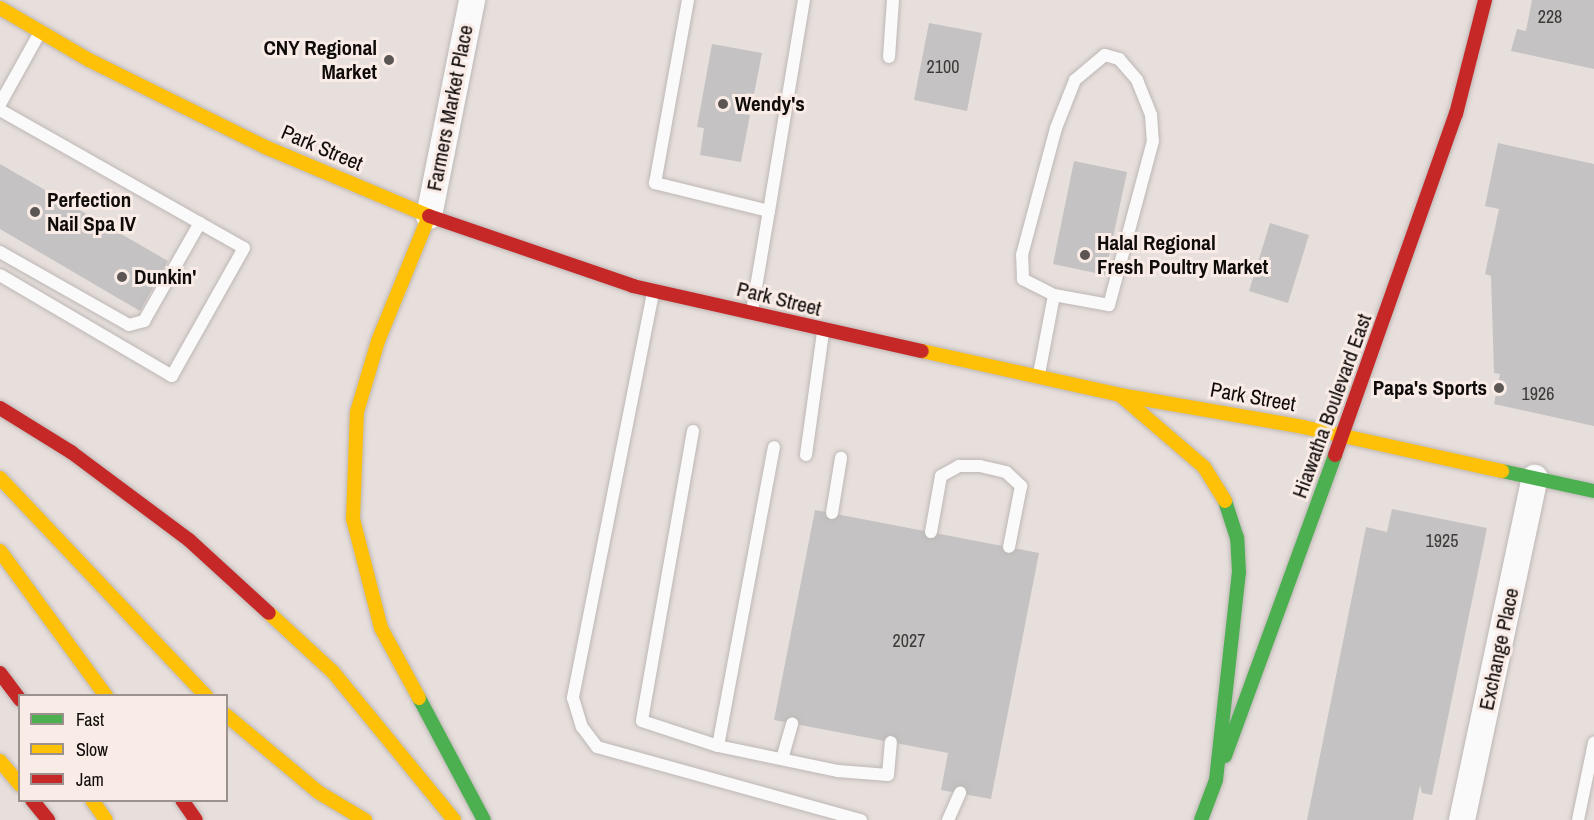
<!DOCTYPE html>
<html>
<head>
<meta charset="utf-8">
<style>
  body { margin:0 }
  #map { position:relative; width:1594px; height:820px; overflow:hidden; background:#e7dfdc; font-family:"Archivo Narrow",sans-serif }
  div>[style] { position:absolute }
  .building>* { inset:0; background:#c4c2c2 }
  .roads { filter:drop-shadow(0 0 2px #bdb7b5) drop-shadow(0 0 2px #bdb7b5) }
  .lane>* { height:12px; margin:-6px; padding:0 6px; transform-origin:6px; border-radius:6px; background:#fbfafa }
  .street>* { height:26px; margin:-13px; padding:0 13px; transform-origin:13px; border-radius:13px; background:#fbfafa }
  .fast>* { height:14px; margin:-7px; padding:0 7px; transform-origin:7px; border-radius:7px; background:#4caf50 }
  .slow>* { height:14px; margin:-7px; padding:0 7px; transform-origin:7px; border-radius:7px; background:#ffc107 }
  .jam>* { height:14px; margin:-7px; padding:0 7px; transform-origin:7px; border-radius:7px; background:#c62828 }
  .dots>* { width:16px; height:16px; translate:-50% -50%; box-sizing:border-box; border:3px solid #f9ebe5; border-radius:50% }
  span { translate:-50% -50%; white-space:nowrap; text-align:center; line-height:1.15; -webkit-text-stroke:6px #f9ebe5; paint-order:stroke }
  .number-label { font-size:18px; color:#3c3937 }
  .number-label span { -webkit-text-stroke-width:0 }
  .poi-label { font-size:21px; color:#0f0b09; font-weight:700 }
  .right { translate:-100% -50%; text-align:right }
  .left { translate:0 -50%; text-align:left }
  .street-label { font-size:21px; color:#0f0b09 }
  .legend { position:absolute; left:18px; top:694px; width:210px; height:108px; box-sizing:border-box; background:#f9ebe5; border:2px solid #9b918d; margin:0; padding:8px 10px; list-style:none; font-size:18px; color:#0f0b09 }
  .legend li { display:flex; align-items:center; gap:12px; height:30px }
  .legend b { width:30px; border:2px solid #9b918d }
</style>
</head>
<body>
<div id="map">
  <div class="building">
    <i style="clip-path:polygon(1532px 0,1594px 0,1594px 69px,1511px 51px,1517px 29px,1526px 31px)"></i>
    <i style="clip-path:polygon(929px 23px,982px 33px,967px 111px,914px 100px)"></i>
    <i style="clip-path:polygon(712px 44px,762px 53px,754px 94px,747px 93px,743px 114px,750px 115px,741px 162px,700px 155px,704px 128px,697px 127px)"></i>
    <i style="clip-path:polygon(1498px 143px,1594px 164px,1594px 426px,1494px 404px,1500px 374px,1494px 373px,1491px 276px,1485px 274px,1499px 209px,1485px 206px)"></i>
    <i style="clip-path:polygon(1074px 161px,1127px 172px,1105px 275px,1053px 264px)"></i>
    <i style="clip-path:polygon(0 164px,168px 261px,140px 311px,0 229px)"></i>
    <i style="clip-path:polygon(1270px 223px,1309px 235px,1288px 303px,1249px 291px)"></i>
    <i style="clip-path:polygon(1392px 509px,1487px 528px,1432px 795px,1422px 793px,1420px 785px,1413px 820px,1307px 820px,1366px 527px,1387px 532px)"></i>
    <i style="clip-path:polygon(815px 510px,1039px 553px,991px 799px,941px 790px,948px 753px,774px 720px)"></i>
  </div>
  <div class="roads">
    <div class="lane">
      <i style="left:688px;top:0;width:186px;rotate:100.2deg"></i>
      <i style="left:655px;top:183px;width:117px;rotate:13.8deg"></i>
      <i style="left:769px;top:211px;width:214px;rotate:-80.6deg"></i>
      <i style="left:889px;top:57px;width:57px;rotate:-86deg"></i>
      <i style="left:0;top:104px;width:82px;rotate:-60.9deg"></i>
      <i style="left:0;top:110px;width:280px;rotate:29.5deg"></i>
      <i style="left:244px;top:248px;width:147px;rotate:119.4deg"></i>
      <i style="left:172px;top:376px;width:199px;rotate:-149.6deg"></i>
      <i style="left:0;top:252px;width:148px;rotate:29.5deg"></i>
      <i style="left:129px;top:325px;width:16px;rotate:-15deg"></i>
      <i style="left:144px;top:321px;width:113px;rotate:-60.3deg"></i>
      <i style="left:653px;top:293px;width:413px;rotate:101.2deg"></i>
      <i style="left:573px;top:698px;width:30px;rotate:73deg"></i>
      <i style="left:582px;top:727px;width:25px;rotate:53deg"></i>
      <i style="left:597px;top:747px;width:274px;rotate:15.5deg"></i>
      <i style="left:752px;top:311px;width:101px;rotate:-80.4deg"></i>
      <i style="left:1039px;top:374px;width:80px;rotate:-79.2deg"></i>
      <i style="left:1054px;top:295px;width:35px;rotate:-153deg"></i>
      <i style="left:1023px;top:279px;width:24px;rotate:-92deg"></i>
      <i style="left:1022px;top:255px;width:131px;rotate:-75deg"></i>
      <i style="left:1056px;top:128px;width:52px;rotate:-68.4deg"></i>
      <i style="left:1075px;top:80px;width:39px;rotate:-40deg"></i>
      <i style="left:1105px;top:55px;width:15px;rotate:16deg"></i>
      <i style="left:1119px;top:59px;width:28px;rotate:49deg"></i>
      <i style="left:1137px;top:80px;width:38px;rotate:68deg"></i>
      <i style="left:1151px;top:115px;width:26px;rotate:86deg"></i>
      <i style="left:1153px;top:141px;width:170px;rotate:105deg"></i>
      <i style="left:1109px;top:305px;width:56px;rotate:-169.7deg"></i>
      <i style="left:693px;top:431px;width:294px;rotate:100deg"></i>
      <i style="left:642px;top:721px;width:80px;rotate:18.2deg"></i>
      <i style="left:718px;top:746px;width:123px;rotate:11.8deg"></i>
      <i style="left:838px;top:771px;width:50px;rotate:4.6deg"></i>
      <i style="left:888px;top:775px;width:33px;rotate:-85deg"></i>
      <i style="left:806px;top:455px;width:124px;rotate:-82.1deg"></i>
      <i style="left:832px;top:513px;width:56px;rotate:-80.7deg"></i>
      <i style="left:931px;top:532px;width:57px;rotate:-79.9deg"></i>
      <i style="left:941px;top:476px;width:21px;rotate:-29deg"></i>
      <i style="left:959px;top:466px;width:21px"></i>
      <i style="left:980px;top:466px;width:27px;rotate:13deg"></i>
      <i style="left:1006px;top:472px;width:21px;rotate:43deg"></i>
      <i style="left:1021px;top:486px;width:62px;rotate:101.1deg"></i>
      <i style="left:718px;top:746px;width:304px;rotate:-79.4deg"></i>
      <i style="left:782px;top:759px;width:37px;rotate:-74deg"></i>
      <i style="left:948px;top:820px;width:30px;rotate:-66deg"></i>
      <i style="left:1578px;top:820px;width:79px;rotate:-78.3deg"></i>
    </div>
    <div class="street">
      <i style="left:429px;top:216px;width:220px;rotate:-78.7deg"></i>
      <i style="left:1462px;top:820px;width:350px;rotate:-78deg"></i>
    </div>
    <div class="fast">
      <i style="left:1502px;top:471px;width:94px;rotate:12.3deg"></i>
      <i style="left:419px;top:698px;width:138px;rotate:62deg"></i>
      <i style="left:1225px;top:756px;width:320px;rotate:-69.9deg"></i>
      <i style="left:1201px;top:820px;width:43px;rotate:-69.4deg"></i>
      <i style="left:1216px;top:780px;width:209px;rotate:-83.7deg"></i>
      <i style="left:1239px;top:572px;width:34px;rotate:-93deg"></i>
      <i style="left:1237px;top:538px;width:39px;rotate:-108deg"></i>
    </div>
    <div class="slow">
      <i style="left:0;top:8px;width:103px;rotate:30.3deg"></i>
      <i style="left:89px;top:60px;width:196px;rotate:26.3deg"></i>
      <i style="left:265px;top:147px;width:178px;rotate:22.8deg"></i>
      <i style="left:922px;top:351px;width:203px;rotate:12.5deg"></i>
      <i style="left:1120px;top:395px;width:111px;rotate:40.6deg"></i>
      <i style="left:1204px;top:467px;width:40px;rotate:58deg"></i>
      <i style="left:1120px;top:395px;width:186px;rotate:9.9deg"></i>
      <i style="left:1303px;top:427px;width:204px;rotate:12.5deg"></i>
      <i style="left:0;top:478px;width:300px;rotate:46.6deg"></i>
      <i style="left:0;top:551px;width:180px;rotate:53.8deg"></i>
      <i style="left:269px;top:613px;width:87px;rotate:42.7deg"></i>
      <i style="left:333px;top:672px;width:191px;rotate:50.7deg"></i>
      <i style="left:419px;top:698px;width:80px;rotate:-118.5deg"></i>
      <i style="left:381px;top:628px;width:113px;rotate:-104.4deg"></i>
      <i style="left:353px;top:519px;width:107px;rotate:-87.9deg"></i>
      <i style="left:357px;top:412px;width:74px;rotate:-73.5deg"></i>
      <i style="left:378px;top:341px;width:135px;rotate:-67.8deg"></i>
      <i style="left:226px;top:715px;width:120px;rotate:39.9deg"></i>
      <i style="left:318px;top:792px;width:55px;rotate:30.8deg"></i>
      <i style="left:0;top:761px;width:31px;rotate:50deg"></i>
      <i style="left:92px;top:800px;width:24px;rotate:55deg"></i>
    </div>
    <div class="jam">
      <i style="left:429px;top:216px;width:216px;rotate:18.9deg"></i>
      <i style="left:633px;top:286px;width:296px;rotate:12.7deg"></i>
      <i style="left:0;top:408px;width:84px;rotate:31.8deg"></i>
      <i style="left:71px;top:452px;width:147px;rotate:36.7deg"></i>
      <i style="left:189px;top:540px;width:108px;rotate:42.4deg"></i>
      <i style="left:1335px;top:455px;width:362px;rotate:-70.5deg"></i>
      <i style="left:1456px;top:114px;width:118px;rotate:-75.7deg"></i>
      <i style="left:0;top:673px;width:34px;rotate:53deg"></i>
      <i style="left:32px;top:800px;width:26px;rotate:51deg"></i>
      <i style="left:182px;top:800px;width:24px;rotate:55deg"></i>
    </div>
  </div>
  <div class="dots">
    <i style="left:389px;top:60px;background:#5b5553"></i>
    <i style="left:723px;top:104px;background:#5b5553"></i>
    <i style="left:35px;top:212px;background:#5b5553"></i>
    <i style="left:1085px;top:255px;background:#5b5553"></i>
    <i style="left:122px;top:277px;background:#5b5553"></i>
    <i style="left:1499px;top:388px;background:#5b5553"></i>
  </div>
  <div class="number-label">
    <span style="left:1550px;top:17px">228</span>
    <span style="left:943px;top:67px">2100</span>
    <span style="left:1538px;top:394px">1926</span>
    <span style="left:1442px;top:541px">1925</span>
    <span style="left:909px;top:641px">2027</span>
  </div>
  <div class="poi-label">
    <span class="right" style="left:377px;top:60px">CNY Regional<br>Market</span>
    <span class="left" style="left:735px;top:104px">Wendy's</span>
    <span class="left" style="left:47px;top:212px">Perfection<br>Nail Spa IV</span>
    <span class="left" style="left:1097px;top:255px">Halal Regional<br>Fresh Poultry Market</span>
    <span class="left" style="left:134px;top:277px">Dunkin'</span>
    <span class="right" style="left:1487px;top:388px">Papa's Sports</span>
  </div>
  <div class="street-label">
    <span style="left:450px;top:108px;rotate:-79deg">Farmers Market Place</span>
    <span style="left:322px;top:148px;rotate:23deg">Park Street</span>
    <span style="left:779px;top:299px;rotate:14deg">Park Street</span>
    <span style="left:1253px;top:397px;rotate:10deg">Park Street</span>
    <span style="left:1332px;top:406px;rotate:-70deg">Hiawatha Boulevard East</span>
    <span style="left:1499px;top:649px;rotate:-78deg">Exchange Place</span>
  </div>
  <ul class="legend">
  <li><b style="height:8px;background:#4caf50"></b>Fast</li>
  <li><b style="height:8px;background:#ffc107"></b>Slow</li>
  <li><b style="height:8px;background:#c62828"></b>Jam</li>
  </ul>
</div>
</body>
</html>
